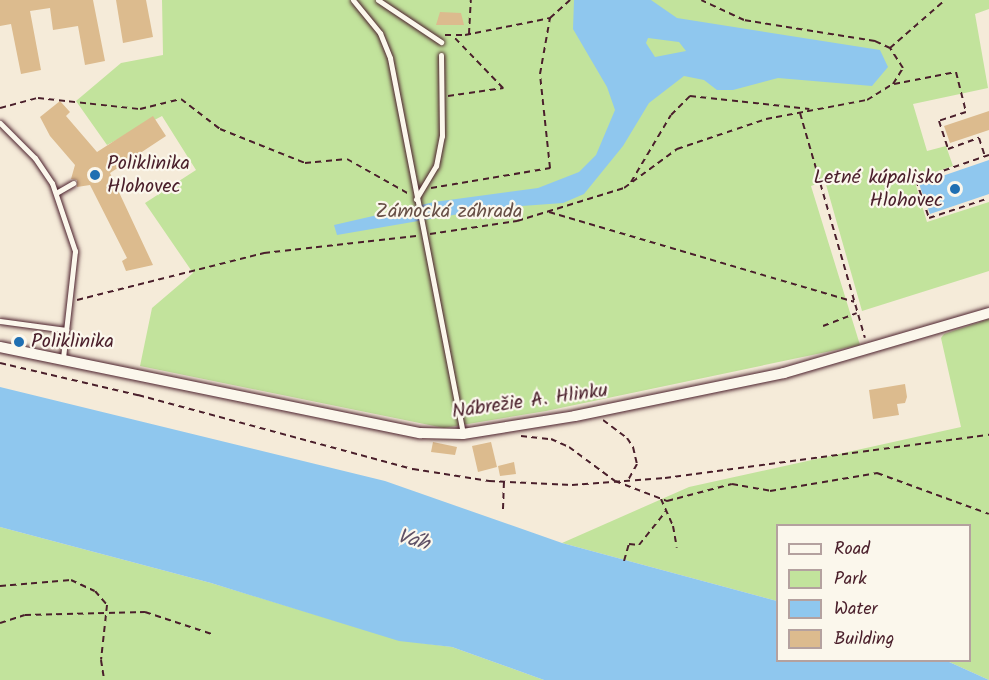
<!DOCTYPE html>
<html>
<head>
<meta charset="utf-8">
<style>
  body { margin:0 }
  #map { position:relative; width:989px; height:680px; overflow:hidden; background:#f5ebd9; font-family:Kalam,sans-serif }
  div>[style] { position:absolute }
  .green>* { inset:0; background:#c2e39c }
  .water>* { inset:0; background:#8fc7ee }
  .building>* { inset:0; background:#dcbb8e }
  .path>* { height:2px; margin-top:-1px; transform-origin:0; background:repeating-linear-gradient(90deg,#4a1f2b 0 6px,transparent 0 10.5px) }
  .roads { filter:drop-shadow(0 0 2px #4a1f2b) drop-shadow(0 0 2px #4a1f2b) }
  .lane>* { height:5px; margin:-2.5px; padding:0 2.5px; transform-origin:2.5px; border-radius:2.5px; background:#fbf7ec }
  .street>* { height:10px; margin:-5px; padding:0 5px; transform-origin:5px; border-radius:5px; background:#fbf7ec }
  .dots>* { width:16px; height:16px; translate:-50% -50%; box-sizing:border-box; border:3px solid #fbf7ec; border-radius:50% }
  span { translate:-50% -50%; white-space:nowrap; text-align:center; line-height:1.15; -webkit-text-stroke:4.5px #fbf7ec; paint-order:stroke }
  .poi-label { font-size:20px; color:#4a1f2b }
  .left { translate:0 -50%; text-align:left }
  .right { translate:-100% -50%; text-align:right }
  .park-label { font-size:20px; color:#685047 }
  .street-label { font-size:20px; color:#4a1f2b }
  .water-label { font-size:21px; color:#5f5166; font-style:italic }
  .legend { position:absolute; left:776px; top:524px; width:195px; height:138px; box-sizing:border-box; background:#fbf7ec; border:2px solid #b4a19f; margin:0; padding:8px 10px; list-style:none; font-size:18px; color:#4a1f2b }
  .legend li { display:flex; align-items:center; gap:12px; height:30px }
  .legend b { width:30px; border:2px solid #b4a19f }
</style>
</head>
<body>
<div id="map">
  <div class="green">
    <i style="clip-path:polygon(162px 0,989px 0,989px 9px,975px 14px,988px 88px,913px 104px,927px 151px,946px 146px,953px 166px,914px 179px,927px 222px,989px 202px,989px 271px,862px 311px,825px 181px,811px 186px,860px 345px,546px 411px,444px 428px,140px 366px,152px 308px,193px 273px,145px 203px,196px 170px,162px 116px,107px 145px,76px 101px,121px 63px,163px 55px)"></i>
    <i style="clip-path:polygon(989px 319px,989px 680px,947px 661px,970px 660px,970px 526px,778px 526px,777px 601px,562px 543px,689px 487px,961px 427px,941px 338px,944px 334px)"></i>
    <i style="clip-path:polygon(0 527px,211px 583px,399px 640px,452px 647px,544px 680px,0 680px)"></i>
  </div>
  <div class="water">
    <i style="clip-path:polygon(evenodd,574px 0,651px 0,677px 18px,880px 50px,888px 67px,872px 86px,778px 78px,733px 90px,717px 90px,704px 80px,684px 76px,649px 103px,623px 146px,584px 194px,563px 203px,494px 208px,337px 235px,334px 225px,434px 202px,538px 188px,579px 172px,596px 155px,615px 110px,607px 87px,573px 29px,574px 0,648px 38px,679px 42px,686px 51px,655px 57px,646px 43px,648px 38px)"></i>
    <i style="clip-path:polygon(989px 160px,989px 194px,930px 214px,919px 184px)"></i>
    <i style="clip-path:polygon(0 387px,385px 481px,562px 543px,777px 601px,778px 660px,947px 661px,989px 680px,544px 680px,452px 647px,399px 641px,211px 583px,0 527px)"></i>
  </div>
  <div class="building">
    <i style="clip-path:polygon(0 0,93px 0,105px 61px,85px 65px,78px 26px,53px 30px,50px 8px,30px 11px,41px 70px,21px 74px,11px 24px,0 26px)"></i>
    <i style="clip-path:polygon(116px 0,146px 0,153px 37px,123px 43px)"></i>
    <i style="clip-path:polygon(440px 12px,461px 13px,464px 25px,436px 25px)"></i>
    <i style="clip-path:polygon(60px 101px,70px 112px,66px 116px,97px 152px,153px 116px,166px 136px,110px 173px,153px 265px,126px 271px,122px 261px,127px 258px,90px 185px,77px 187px,77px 180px,71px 179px,75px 165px,50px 136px,40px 117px)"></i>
    <i style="clip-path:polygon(989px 111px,989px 130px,950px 143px,944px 126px)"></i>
    <i style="clip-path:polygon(905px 384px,907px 397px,905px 403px,897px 404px,899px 415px,873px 419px,869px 390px)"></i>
    <i style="clip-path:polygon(433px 442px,457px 447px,455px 455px,431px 452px)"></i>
    <i style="clip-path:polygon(491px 442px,497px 467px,478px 472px,472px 446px)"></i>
    <i style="clip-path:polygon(514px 462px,516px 474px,500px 476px,498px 466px)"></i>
  </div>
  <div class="path">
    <i style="left:469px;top:34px;width:34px;rotate:-87deg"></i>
    <i style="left:445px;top:35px;width:20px"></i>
    <i style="left:465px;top:35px;width:87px;rotate:-11.3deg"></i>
    <i style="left:550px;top:18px;width:27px;rotate:-42deg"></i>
    <i style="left:890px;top:48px;width:73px;rotate:-41.1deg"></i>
    <i style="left:894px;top:84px;width:63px;rotate:-11deg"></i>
    <i style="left:956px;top:72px;width:41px;rotate:76deg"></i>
    <i style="left:966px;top:112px;width:28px;rotate:162deg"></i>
    <i style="left:939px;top:121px;width:29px;rotate:72deg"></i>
    <i style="left:948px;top:149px;width:33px;rotate:-20deg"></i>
    <i style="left:979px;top:138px;width:20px;rotate:72deg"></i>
    <i style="left:448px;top:96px;width:56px;rotate:-8.3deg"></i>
    <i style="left:503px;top:88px;width:72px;rotate:-133.9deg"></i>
    <i style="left:0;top:108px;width:39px;rotate:-15deg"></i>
    <i style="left:38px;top:98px;width:103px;rotate:6.2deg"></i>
    <i style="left:140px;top:109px;width:42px;rotate:-13.7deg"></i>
    <i style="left:181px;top:99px;width:49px;rotate:37.6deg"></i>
    <i style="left:220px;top:129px;width:92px;rotate:21.8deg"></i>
    <i style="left:305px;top:163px;width:42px;rotate:-5.4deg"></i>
    <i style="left:347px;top:159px;width:71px;rotate:29.4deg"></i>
    <i style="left:800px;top:113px;width:234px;rotate:73.9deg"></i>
    <i style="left:989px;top:155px;width:77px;rotate:161.1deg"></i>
    <i style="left:916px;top:180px;width:40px;rotate:71.1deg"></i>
    <i style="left:929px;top:218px;width:63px;rotate:-18.4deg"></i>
    <i style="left:631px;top:182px;width:78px;rotate:-59.2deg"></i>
    <i style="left:671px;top:115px;width:27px;rotate:-45deg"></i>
    <i style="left:690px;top:96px;width:120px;rotate:6.2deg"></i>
    <i style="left:431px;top:188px;width:121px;rotate:-9.5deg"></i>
    <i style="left:550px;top:168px;width:95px;rotate:-96.1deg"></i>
    <i style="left:540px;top:74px;width:57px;rotate:-79.9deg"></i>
    <i style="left:549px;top:212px;width:318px;rotate:16.4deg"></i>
    <i style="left:430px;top:234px;width:88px;rotate:-8.5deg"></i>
    <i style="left:517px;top:221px;width:112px;rotate:-17.1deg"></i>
    <i style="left:624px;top:188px;width:66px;rotate:-36.3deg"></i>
    <i style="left:677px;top:149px;width:94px;rotate:-18.6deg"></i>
    <i style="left:766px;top:119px;width:103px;rotate:-10.7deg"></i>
    <i style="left:867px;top:100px;width:31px;rotate:-32deg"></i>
    <i style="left:893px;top:84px;width:19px;rotate:-58deg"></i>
    <i style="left:903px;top:68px;width:24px;rotate:-123deg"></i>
    <i style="left:890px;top:48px;width:17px;rotate:-155deg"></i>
    <i style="left:875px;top:41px;width:133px;rotate:-170.9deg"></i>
    <i style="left:744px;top:20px;width:47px;rotate:-155.1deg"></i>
    <i style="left:77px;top:300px;width:193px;rotate:-14.1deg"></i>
    <i style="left:264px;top:253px;width:153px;rotate:-6.4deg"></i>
    <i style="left:823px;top:326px;width:36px;rotate:-21deg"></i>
    <i style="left:0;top:363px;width:142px;rotate:13.1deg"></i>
    <i style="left:138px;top:395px;width:285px;rotate:15.1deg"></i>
    <i style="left:413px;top:469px;width:77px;rotate:9deg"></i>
    <i style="left:489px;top:481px;width:83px;rotate:2.8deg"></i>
    <i style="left:572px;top:485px;width:93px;rotate:-4.3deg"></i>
    <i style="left:665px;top:478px;width:327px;rotate:-7.6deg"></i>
    <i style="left:603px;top:420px;width:30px;rotate:37deg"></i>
    <i style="left:627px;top:438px;width:11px;rotate:56deg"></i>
    <i style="left:633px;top:447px;width:17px;rotate:77deg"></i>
    <i style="left:637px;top:464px;width:18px;rotate:119deg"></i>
    <i style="left:521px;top:436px;width:30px;rotate:6deg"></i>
    <i style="left:551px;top:439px;width:20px;rotate:24deg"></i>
    <i style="left:569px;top:447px;width:57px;rotate:36.5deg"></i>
    <i style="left:615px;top:481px;width:56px;rotate:21deg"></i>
    <i style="left:667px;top:501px;width:67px;rotate:-14.7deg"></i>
    <i style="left:732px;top:484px;width:39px;rotate:10deg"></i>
    <i style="left:770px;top:491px;width:109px;rotate:-9.5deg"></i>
    <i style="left:877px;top:473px;width:119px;rotate:20.1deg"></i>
    <i style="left:661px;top:499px;width:30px;rotate:66deg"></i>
    <i style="left:673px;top:526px;width:22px;rotate:80deg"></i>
    <i style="left:503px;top:509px;width:28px;rotate:-88deg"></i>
    <i style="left:624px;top:561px;width:18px;rotate:-74deg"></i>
    <i style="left:629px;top:544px;width:10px;rotate:6deg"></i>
    <i style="left:639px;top:545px;width:43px;rotate:-51.5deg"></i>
    <i style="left:0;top:586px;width:71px;rotate:-4.8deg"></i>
    <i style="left:71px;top:580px;width:26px;rotate:25deg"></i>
    <i style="left:95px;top:591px;width:18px;rotate:49deg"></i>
    <i style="left:107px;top:605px;width:55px;rotate:96.2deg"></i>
    <i style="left:101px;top:660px;width:20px;rotate:81deg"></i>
    <i style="left:0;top:623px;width:26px;rotate:-18deg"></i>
    <i style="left:25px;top:615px;width:120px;rotate:-1.4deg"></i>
    <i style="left:145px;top:612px;width:71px;rotate:18.2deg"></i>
  </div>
  <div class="roads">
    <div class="lane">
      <i style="left:353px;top:0;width:43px;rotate:50.7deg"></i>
      <i style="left:380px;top:33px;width:27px;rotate:68deg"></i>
      <i style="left:390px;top:58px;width:383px;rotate:79deg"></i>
      <i style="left:378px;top:0;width:76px;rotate:33.7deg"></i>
      <i style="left:0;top:123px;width:49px;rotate:45deg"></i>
      <i style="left:35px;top:158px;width:30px;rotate:56deg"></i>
      <i style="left:52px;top:183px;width:72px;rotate:71.3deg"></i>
      <i style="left:75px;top:251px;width:108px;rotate:96.4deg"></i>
      <i style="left:56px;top:193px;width:20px;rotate:-30deg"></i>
      <i style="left:416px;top:199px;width:39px;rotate:-59deg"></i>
      <i style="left:436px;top:166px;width:31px;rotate:-79deg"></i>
      <i style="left:442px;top:136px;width:81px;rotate:-90.7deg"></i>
      <i style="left:0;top:321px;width:67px;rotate:7.8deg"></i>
    </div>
    <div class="street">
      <i style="left:0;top:347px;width:429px;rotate:11.6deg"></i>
      <i style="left:420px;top:433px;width:43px;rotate:1.3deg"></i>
      <i style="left:463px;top:434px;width:113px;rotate:-9.1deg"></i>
      <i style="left:575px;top:416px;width:213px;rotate:-11.6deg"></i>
      <i style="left:784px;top:373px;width:214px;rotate:-16.3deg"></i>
    </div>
  </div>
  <div class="dots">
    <i style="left:95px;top:175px;background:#1f6fb2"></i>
    <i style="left:955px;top:189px;background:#1f6fb2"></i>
    <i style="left:19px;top:342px;background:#1f6fb2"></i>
  </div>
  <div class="poi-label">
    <span class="left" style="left:107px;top:176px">Poliklinika<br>Hlohovec</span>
    <span class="right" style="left:943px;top:190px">Letné kúpalisko<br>Hlohovec</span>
    <span class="left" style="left:31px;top:342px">Poliklinika</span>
  </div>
  <div class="park-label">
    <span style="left:449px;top:212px">Zámocká záhrada</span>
  </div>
  <div class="street-label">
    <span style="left:530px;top:402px;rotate:-8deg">Nábrežie A. Hlinku</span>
  </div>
  <div class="water-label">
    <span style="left:413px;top:541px;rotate:16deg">Váh</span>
  </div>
  <ul class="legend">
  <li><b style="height:8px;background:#fbf7ec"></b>Road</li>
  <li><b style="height:16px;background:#c2e39c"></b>Park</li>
  <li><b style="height:16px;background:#8fc7ee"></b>Water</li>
  <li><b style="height:16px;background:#dcbb8e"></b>Building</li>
  </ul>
</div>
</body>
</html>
